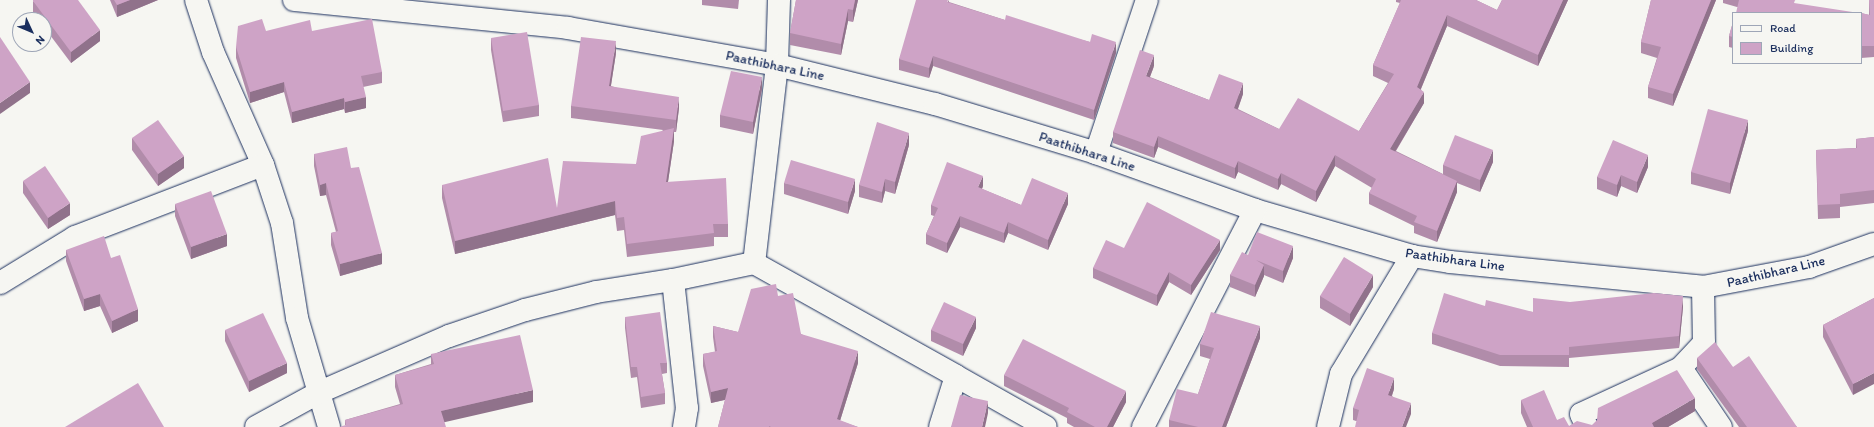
<!DOCTYPE html>
<html>
<head>
<meta charset="utf-8">
<style>
  body { margin:0 }
  #map { position:relative; width:1874px; height:427px; overflow:hidden; background:#f6f6f2; font-family:Itim,sans-serif }
  div>[style] { position:absolute }
  .roads { filter:drop-shadow(0 0 1px #1b2f5e) drop-shadow(0 0 1px #1b2f5e) }
  .minor>* { height:22px; margin:-11px; padding:0 11px; transform-origin:11px; border-radius:11px; background:#f6f6f2 }
  .wall>* { inset:0; background:#b18caa }
  .shaded-wall>* { inset:0; background:#90728b }
  .building>* { inset:0; background:#cea3c6 }
  span { translate:-50% -50%; white-space:nowrap; text-align:center; line-height:1.15; -webkit-text-stroke:3px #f6f6f2; paint-order:stroke }
  .street-label { font-size:14px; color:#1b2f5e }
  .legend { position:absolute; left:1732px; top:12px; width:130px; height:52px; box-sizing:border-box; background:#f6f6f2; border:1px solid #9ea6b7; margin:0; padding:5px 7px; list-style:none; font-size:12px; color:#1b2f5e }
  .legend li { display:flex; align-items:center; gap:8px; height:20px }
  .legend b { width:20px; border:1px solid #9ea6b7 }
  .north { position:absolute; left:12px; top:12px; width:40px; height:40px; box-sizing:border-box; background:#f6f6f2; border:1px solid #9ea6b7; border-radius:50%; rotate:134deg; font-size:11px; font-weight:700; line-height:16px; text-align:center; color:#1b2f5e }
  .north::after { content:''; display:block; margin:auto; width:14px; height:18px; background:#1b2f5e; clip-path:polygon(50% 0,100% 100%,50% 72%,0 100%) }
</style>
</head>
<body>
<div id="map">
  <div class="roads">
    <div class="minor">
      <i style="left:196px;top:0;width:55px;rotate:71.9deg"></i>
      <i style="left:213px;top:52px;width:124px;rotate:66.1deg"></i>
      <i style="left:263px;top:165px;width:61px;rotate:71.9deg"></i>
      <i style="left:282px;top:223px;width:96px;rotate:81deg"></i>
      <i style="left:297px;top:318px;width:114px;rotate:73.6deg"></i>
      <i style="left:294px;top:0;width:275px;rotate:5.8deg"></i>
      <i style="left:568px;top:28px;width:212px;rotate:10deg"></i>
      <i style="left:777px;top:65px;width:163px;rotate:13.9deg"></i>
      <i style="left:935px;top:104px;width:168px;rotate:16.9deg"></i>
      <i style="left:1096px;top:153px;width:169px;rotate:19.7deg"></i>
      <i style="left:1255px;top:210px;width:164px;rotate:16.3deg"></i>
      <i style="left:1412px;top:256px;width:38px;rotate:9deg"></i>
      <i style="left:1450px;top:262px;width:254px;rotate:5.6deg"></i>
      <i style="left:1703px;top:287px;width:108px;rotate:-10.7deg"></i>
      <i style="left:1809px;top:267px;width:69px;rotate:-19.5deg"></i>
      <i style="left:779px;top:0;width:65px;rotate:91.8deg"></i>
      <i style="left:777px;top:65px;width:199px;rotate:96.6deg"></i>
      <i style="left:754px;top:263px;width:231px;rotate:29.2deg"></i>
      <i style="left:1096px;top:153px;width:161px;rotate:-71.6deg"></i>
      <i style="left:673px;top:280px;width:129px;rotate:83.8deg"></i>
      <i style="left:687px;top:408px;width:19px;rotate:99deg"></i>
      <i style="left:0;top:283px;width:88px;rotate:-31.5deg"></i>
      <i style="left:75px;top:237px;width:201px;rotate:-21deg"></i>
      <i style="left:1703px;top:287px;width:56px;rotate:89deg"></i>
      <i style="left:1704px;top:343px;width:34px;rotate:133deg"></i>
      <i style="left:1681px;top:368px;width:71px;rotate:55.9deg"></i>
      <i style="left:256px;top:427px;width:73px;rotate:-28.7deg"></i>
      <i style="left:320px;top:392px;width:141px;rotate:-23.5deg"></i>
      <i style="left:449px;top:336px;width:80px;rotate:-18.9deg"></i>
      <i style="left:525px;top:310px;width:73px;rotate:-14.2deg"></i>
      <i style="left:596px;top:292px;width:78px;rotate:-8.9deg"></i>
      <i style="left:673px;top:280px;width:83px;rotate:-11.9deg"></i>
      <i style="left:940px;top:427px;width:53px;rotate:-72.6deg"></i>
      <i style="left:956px;top:376px;width:103px;rotate:29.5deg"></i>
      <i style="left:1143px;top:427px;width:244px;rotate:-62.7deg"></i>
      <i style="left:1328px;top:427px;width:55px;rotate:-76.2deg"></i>
      <i style="left:1341px;top:374px;width:138px;rotate:-59deg"></i>
      <i style="left:1587px;top:427px;width:14px;rotate:-115deg"></i>
      <i style="left:1581px;top:414px;width:110px;rotate:-24.7deg"></i>
    </div>
  </div>
  <div class="wall">
    <i style="clip-path:polygon(110px 0,158px 0,117px 17px)"></i>
    <i style="clip-path:polygon(702px 0,739px 0,738px 9px,702px 5px)"></i>
    <i style="clip-path:polygon(796px 0,858px 0,853px 22px,848px 21px,841px 55px,790px 45px,790px 33px)"></i>
    <i style="clip-path:polygon(949px 0,949px 2px,1005px 20px,1090px 42px,1116px 53px,1094px 120px,933px 66px,929px 78px,899px 70px,899px 59px)"></i>
    <i style="clip-path:polygon(1396px 0,1476px 0,1497px 10px,1502px 0,1568px 0,1538px 66px,1447px 26px,1421px 89px,1424px 103px,1396px 151px,1443px 174px,1443px 165px,1493px 162px,1480px 192px,1457px 183px,1457px 192px,1437px 242px,1414px 233px,1414px 226px,1369px 204px,1369px 193px,1372px 188px,1335px 166px,1316px 202px,1281px 184px,1278px 190px,1238px 172px,1235px 179px,1158px 147px,1154px 158px,1113px 143px,1113px 132px,1154px 66px,1150px 77px,1209px 100px,1243px 94px,1238px 109px,1279px 129px,1359px 131px,1388px 83px,1373px 76px,1373px 65px,1400px 3px,1396px 2px)"></i>
    <i style="clip-path:polygon(1651px 0,1716px 0,1673px 106px,1648px 98px,1648px 87px,1657px 58px,1641px 53px,1641px 42px)"></i>
    <i style="clip-path:polygon(1723px 0,1796px 0,1737px 7px,1723px 3px)"></i>
    <i style="clip-path:polygon(1869px 0,1874px 0,1874px 57px,1861px 58px,1861px 13px,1869px 15px)"></i>
    <i style="clip-path:polygon(33px 1px,100px 41px,71px 63px,44px 27px,44px 20px,38px 20px,33px 12px)"></i>
    <i style="clip-path:polygon(1733px 22px,1733px 48px,1729px 47px,1729px 36px)"></i>
    <i style="clip-path:polygon(266px 31px,312px 31px,382px 72px,382px 83px,363px 87px,366px 108px,345px 113px,344px 109px,292px 123px,284px 92px,250px 103px,236px 58px,236px 47px)"></i>
    <i style="clip-path:polygon(491px 38px,539px 105px,539px 116px,503px 122px,491px 50px)"></i>
    <i style="clip-path:polygon(616px 53px,611px 86px,679px 108px,676px 132px,674px 132px,674px 141px,668px 182px,728px 224px,728px 237px,714px 237px,714px 246px,627px 257px,624px 230px,617px 231px,615px 215px,455px 254px,442px 198px,442px 185px,557px 208px,636px 164px,663px 130px,571px 118px,571px 106px)"></i>
    <i style="clip-path:polygon(762px 89px,753px 134px,720px 127px,720px 115px)"></i>
    <i style="clip-path:polygon(1748px 131px,1730px 194px,1691px 184px,1691px 172px)"></i>
    <i style="clip-path:polygon(1874px 137px,1874px 203px,1840px 207px,1840px 218px,1818px 219px,1816px 150px,1856px 148px,1856px 139px)"></i>
    <i style="clip-path:polygon(132px 138px,184px 168px,158px 186px,132px 150px)"></i>
    <i style="clip-path:polygon(909px 145px,895px 194px,885px 191px,882px 203px,859px 197px,859px 185px)"></i>
    <i style="clip-path:polygon(314px 154px,351px 168px,382px 264px,340px 276px,331px 245px,331px 233px,336px 232px,326px 195px,320px 196px,314px 166px)"></i>
    <i style="clip-path:polygon(1648px 167px,1637px 193px,1621px 186px,1617px 197px,1597px 189px,1597px 177px)"></i>
    <i style="clip-path:polygon(23px 181px,70px 215px,48px 229px,23px 193px)"></i>
    <i style="clip-path:polygon(784px 183px,855px 191px,848px 214px,784px 194px)"></i>
    <i style="clip-path:polygon(983px 186px,982px 189px,1021px 205px,1068px 204px,1048px 250px,1008px 233px,1004px 243px,960px 227px,947px 253px,926px 244px,926px 234px,934px 216px,931px 215px,931px 205px)"></i>
    <i style="clip-path:polygon(175px 204px,227px 246px,191px 259px,175px 216px)"></i>
    <i style="clip-path:polygon(1124px 248px,1220px 250px,1191px 295px,1169px 282px,1157px 306px,1093px 278px,1093px 268px)"></i>
    <i style="clip-path:polygon(66px 250px,111px 258px,138px 321px,112px 333px,100px 306px,84px 311px,66px 261px)"></i>
    <i style="clip-path:polygon(1248px 255px,1293px 258px,1283px 283px,1264px 275px,1264px 276px,1255px 297px,1230px 287px,1230px 275px)"></i>
    <i style="clip-path:polygon(1373px 287px,1350px 326px,1320px 308px,1320px 296px)"></i>
    <i style="clip-path:polygon(778px 296px,801px 334px,858px 363px,840px 421px,858px 427px,718px 427px,725px 400px,711px 403px,703px 366px,703px 354px,715px 352px,713px 337px,713px 326px,738px 332px)"></i>
    <i style="clip-path:polygon(1874px 298px,1853px 395px,1823px 337px,1823px 325px)"></i>
    <i style="clip-path:polygon(1570px 302px,1683px 307px,1679px 348px,1569px 358px,1569px 367px,1500px 366px,1432px 344px,1432px 333px,1485px 306px,1533px 312px)"></i>
    <i style="clip-path:polygon(625px 317px,667px 363px,667px 373px,662px 374px,665px 393px,665px 404px,641px 408px,637px 377px,631px 378px,625px 328px)"></i>
    <i style="clip-path:polygon(976px 328px,963px 356px,931px 341px,931px 330px)"></i>
    <i style="clip-path:polygon(225px 330px,287px 373px,249px 392px,225px 341px)"></i>
    <i style="clip-path:polygon(1260px 338px,1226px 427px,1169px 427px,1169px 420px,1198px 394px,1210px 359px,1200px 356px,1200px 344px)"></i>
    <i style="clip-path:polygon(431px 354px,533px 402px,345px 425px,345px 420px,400px 404px,395px 387px,395px 375px,431px 364px)"></i>
    <i style="clip-path:polygon(1697px 358px,1733px 367px,1797px 427px,1739px 427px,1697px 369px)"></i>
    <i style="clip-path:polygon(1004px 375px,1126px 402px,1113px 427px,1074px 427px,1067px 423px,1067px 418px,1004px 386px)"></i>
    <i style="clip-path:polygon(1394px 389px,1392px 396px,1411px 414px,1356px 421px,1353px 420px,1353px 408px)"></i>
    <i style="clip-path:polygon(1521px 400px,1557px 420px,1569px 426px,1592px 425px,1695px 411px,1668px 427px,1527px 427px,1521px 413px)"></i>
  </div>
  <div class="shaded-wall">
    <i style="clip-path:polygon(130px 0,158px 0,117px 17px,117px 5px)"></i>
    <i style="clip-path:polygon(855px 0,858px 0,853px 22px,853px 10px)"></i>
    <i style="clip-path:polygon(1563px 0,1568px 0,1538px 66px,1538px 55px)"></i>
    <i style="clip-path:polygon(1711px 0,1716px 0,1673px 106px,1673px 94px)"></i>
    <i style="clip-path:polygon(848px 9px,848px 21px,841px 55px,841px 44px)"></i>
    <i style="clip-path:polygon(1447px 15px,1447px 26px,1417px 98px,1417px 87px)"></i>
    <i style="clip-path:polygon(100px 30px,100px 41px,71px 63px,71px 52px)"></i>
    <i style="clip-path:polygon(616px 41px,616px 53px,609px 97px,609px 86px)"></i>
    <i style="clip-path:polygon(1116px 42px,1116px 53px,1094px 120px,1094px 110px)"></i>
    <i style="clip-path:polygon(1154px 55px,1154px 66px,1146px 87px,1146px 76px)"></i>
    <i style="clip-path:polygon(933px 56px,933px 66px,929px 78px,929px 68px)"></i>
    <i style="clip-path:polygon(762px 77px,762px 89px,753px 134px,753px 122px)"></i>
    <i style="clip-path:polygon(30px 82px,30px 93px,0 114px,0 103px)"></i>
    <i style="clip-path:polygon(284px 82px,284px 92px,250px 103px,250px 92px)"></i>
    <i style="clip-path:polygon(1243px 83px,1243px 94px,1234px 119px,1234px 108px)"></i>
    <i style="clip-path:polygon(1424px 92px,1424px 103px,1390px 160px,1390px 149px)"></i>
    <i style="clip-path:polygon(366px 97px,366px 108px,345px 113px,345px 102px)"></i>
    <i style="clip-path:polygon(679px 97px,679px 108px,676px 132px,676px 120px)"></i>
    <i style="clip-path:polygon(344px 98px,344px 109px,292px 123px,292px 112px)"></i>
    <i style="clip-path:polygon(1748px 120px,1748px 131px,1730px 194px,1730px 183px)"></i>
    <i style="clip-path:polygon(674px 128px,674px 141px,666px 195px,666px 182px)"></i>
    <i style="clip-path:polygon(909px 133px,909px 145px,895px 194px,895px 182px)"></i>
    <i style="clip-path:polygon(1158px 136px,1158px 147px,1154px 158px,1154px 147px)"></i>
    <i style="clip-path:polygon(1493px 150px,1493px 162px,1480px 192px,1480px 180px)"></i>
    <i style="clip-path:polygon(1335px 155px,1335px 166px,1316px 202px,1316px 191px)"></i>
    <i style="clip-path:polygon(1648px 155px,1648px 167px,1637px 193px,1637px 182px)"></i>
    <i style="clip-path:polygon(184px 156px,184px 168px,158px 186px,158px 174px)"></i>
    <i style="clip-path:polygon(1238px 161px,1238px 172px,1235px 179px,1235px 168px)"></i>
    <i style="clip-path:polygon(1281px 173px,1281px 184px,1278px 190px,1278px 179px)"></i>
    <i style="clip-path:polygon(1621px 175px,1621px 186px,1617px 197px,1617px 185px)"></i>
    <i style="clip-path:polygon(983px 176px,983px 186px,978px 198px,978px 187px)"></i>
    <i style="clip-path:polygon(855px 179px,855px 191px,848px 214px,848px 202px)"></i>
    <i style="clip-path:polygon(885px 179px,885px 191px,882px 203px,882px 192px)"></i>
    <i style="clip-path:polygon(1457px 181px,1457px 192px,1437px 242px,1437px 231px)"></i>
    <i style="clip-path:polygon(326px 183px,326px 195px,320px 196px,320px 185px)"></i>
    <i style="clip-path:polygon(1068px 193px,1068px 204px,1048px 250px,1048px 240px)"></i>
    <i style="clip-path:polygon(615px 201px,615px 215px,455px 254px,455px 241px)"></i>
    <i style="clip-path:polygon(70px 203px,70px 215px,48px 229px,48px 218px)"></i>
    <i style="clip-path:polygon(960px 216px,960px 227px,947px 253px,947px 243px)"></i>
    <i style="clip-path:polygon(1008px 222px,1008px 233px,1004px 243px,1004px 233px)"></i>
    <i style="clip-path:polygon(227px 234px,227px 246px,191px 259px,191px 247px)"></i>
    <i style="clip-path:polygon(1220px 240px,1220px 250px,1191px 295px,1191px 285px)"></i>
    <i style="clip-path:polygon(1293px 246px,1293px 258px,1283px 283px,1283px 271px)"></i>
    <i style="clip-path:polygon(382px 253px,382px 264px,340px 276px,340px 264px)"></i>
    <i style="clip-path:polygon(1264px 265px,1264px 276px,1255px 297px,1255px 285px)"></i>
    <i style="clip-path:polygon(1169px 272px,1169px 282px,1157px 306px,1157px 295px)"></i>
    <i style="clip-path:polygon(1373px 275px,1373px 287px,1350px 326px,1350px 314px)"></i>
    <i style="clip-path:polygon(100px 294px,100px 306px,84px 311px,84px 299px)"></i>
    <i style="clip-path:polygon(1683px 296px,1683px 307px,1679px 348px,1679px 336px)"></i>
    <i style="clip-path:polygon(138px 309px,138px 321px,112px 333px,112px 321px)"></i>
    <i style="clip-path:polygon(976px 317px,976px 328px,963px 356px,963px 344px)"></i>
    <i style="clip-path:polygon(1260px 326px,1260px 338px,1226px 427px,1222px 427px)"></i>
    <i style="clip-path:polygon(858px 351px,858px 363px,838px 427px,837px 419px)"></i>
    <i style="clip-path:polygon(287px 363px,287px 373px,249px 392px,249px 381px)"></i>
    <i style="clip-path:polygon(1874px 373px,1874px 384px,1853px 395px,1853px 384px)"></i>
    <i style="clip-path:polygon(1394px 378px,1394px 389px,1388px 406px,1388px 395px)"></i>
    <i style="clip-path:polygon(728px 388px,728px 399px,711px 403px,711px 392px)"></i>
    <i style="clip-path:polygon(533px 390px,533px 402px,441px 423px,441px 411px)"></i>
    <i style="clip-path:polygon(1126px 391px,1126px 402px,1113px 427px,1107px 427px)"></i>
    <i style="clip-path:polygon(1695px 398px,1695px 411px,1668px 427px,1652px 427px,1652px 423px)"></i>
    <i style="clip-path:polygon(988px 401px,988px 413px,985px 427px,982px 427px)"></i>
    <i style="clip-path:polygon(1411px 403px,1411px 414px,1406px 427px,1402px 427px)"></i>
  </div>
  <div class="building">
    <i style="clip-path:polygon(33px 0,78px 0,100px 30px,71px 52px,33px 1px)"></i>
    <i style="clip-path:polygon(114px 0,130px 0,117px 5px)"></i>
    <i style="clip-path:polygon(796px 0,855px 0,853px 10px,848px 9px,841px 44px,790px 33px)"></i>
    <i style="clip-path:polygon(916px 0,948px 0,947px 2px,1005px 20px,1006px 15px,1090px 42px,1092px 34px,1116px 42px,1094px 110px,933px 56px,929px 68px,899px 59px)"></i>
    <i style="clip-path:polygon(1401px 0,1476px 0,1497px 10px,1502px 0,1563px 0,1538px 55px,1447px 15px,1417px 87px,1424px 92px,1390px 149px,1457px 181px,1437px 231px,1414px 222px,1417px 216px,1369px 193px,1376px 179px,1335px 155px,1316px 191px,1281px 173px,1278px 179px,1238px 161px,1235px 168px,1158px 136px,1154px 147px,1113px 132px,1140px 50px,1154px 55px,1146px 76px,1209px 100px,1219px 74px,1243px 83px,1234px 108px,1279px 129px,1298px 98px,1359px 131px,1394px 74px,1373px 65px)"></i>
    <i style="clip-path:polygon(1651px 0,1711px 0,1673px 94px,1648px 87px,1661px 47px,1641px 42px)"></i>
    <i style="clip-path:polygon(1739px 0,1795px 0,1794px 3px,1859px 13px,1736px 13px)"></i>
    <i style="clip-path:polygon(1869px 0,1874px 0,1874px 46px,1861px 46px,1861px 13px,1870px 15px)"></i>
    <i style="clip-path:polygon(262px 19px,266px 31px,310px 20px,312px 31px,372px 19px,382px 72px,361px 76px,366px 97px,345px 102px,344px 98px,292px 112px,284px 82px,250px 92px,236px 47px,238px 26px)"></i>
    <i style="clip-path:polygon(1733px 22px,1733px 37px,1729px 36px)"></i>
    <i style="clip-path:polygon(527px 32px,539px 105px,503px 111px,491px 38px)"></i>
    <i style="clip-path:polygon(0 37px,30px 82px,0 103px)"></i>
    <i style="clip-path:polygon(581px 37px,616px 41px,609px 86px,679px 97px,676px 120px,571px 106px)"></i>
    <i style="clip-path:polygon(731px 71px,762px 77px,753px 122px,720px 115px)"></i>
    <i style="clip-path:polygon(1708px 109px,1748px 120px,1730px 183px,1691px 172px)"></i>
    <i style="clip-path:polygon(158px 120px,184px 156px,158px 174px,132px 138px)"></i>
    <i style="clip-path:polygon(877px 122px,909px 133px,895px 182px,885px 179px,882px 192px,859px 185px)"></i>
    <i style="clip-path:polygon(674px 128px,666px 182px,726px 178px,728px 224px,713px 224px,714px 233px,627px 244px,624px 217px,617px 218px,615px 201px,455px 241px,442px 185px,548px 158px,557px 208px,563px 161px,636px 164px,641px 136px)"></i>
    <i style="clip-path:polygon(1455px 135px,1493px 150px,1480px 180px,1443px 165px)"></i>
    <i style="clip-path:polygon(1874px 137px,1874px 190px,1840px 194px,1840px 204px,1818px 205px,1816px 150px,1857px 148px,1856px 139px)"></i>
    <i style="clip-path:polygon(1613px 140px,1648px 155px,1637px 182px,1621px 175px,1617px 185px,1597px 177px)"></i>
    <i style="clip-path:polygon(347px 147px,351px 168px,359px 167px,382px 253px,340px 264px,331px 233px,338px 231px,326px 183px,320px 185px,314px 154px)"></i>
    <i style="clip-path:polygon(791px 160px,855px 179px,848px 202px,784px 183px)"></i>
    <i style="clip-path:polygon(947px 162px,983px 176px,978px 187px,1021px 205px,1032px 178px,1068px 193px,1048px 240px,1008px 222px,1004px 233px,960px 216px,947px 243px,926px 234px,938px 208px,931px 205px)"></i>
    <i style="clip-path:polygon(45px 166px,70px 203px,48px 218px,23px 181px)"></i>
    <i style="clip-path:polygon(211px 191px,227px 234px,191px 247px,175px 204px)"></i>
    <i style="clip-path:polygon(1147px 202px,1220px 240px,1191px 285px,1169px 272px,1157px 295px,1093px 268px,1106px 240px,1124px 248px)"></i>
    <i style="clip-path:polygon(1257px 232px,1293px 246px,1283px 271px,1256px 260px,1264px 265px,1255px 285px,1230px 275px,1242px 252px,1248px 255px)"></i>
    <i style="clip-path:polygon(104px 236px,111px 258px,120px 255px,138px 309px,112px 321px,100px 294px,84px 299px,66px 250px)"></i>
    <i style="clip-path:polygon(1344px 257px,1373px 275px,1350px 314px,1320px 296px)"></i>
    <i style="clip-path:polygon(776px 284px,778px 296px,793px 293px,801px 334px,858px 351px,837px 419px,858px 427px,771px 427px,769px 426px,769px 427px,718px 427px,728px 388px,711px 392px,703px 354px,717px 351px,713px 326px,738px 332px,751px 289px)"></i>
    <i style="clip-path:polygon(1444px 293px,1485px 306px,1486px 300px,1533px 312px,1533px 298px,1570px 302px,1654px 293px,1683px 296px,1679px 336px,1569px 347px,1569px 355px,1500px 355px,1432px 333px)"></i>
    <i style="clip-path:polygon(1874px 298px,1874px 373px,1853px 384px,1823px 325px)"></i>
    <i style="clip-path:polygon(944px 302px,976px 317px,963px 344px,931px 330px)"></i>
    <i style="clip-path:polygon(660px 312px,667px 363px,660px 363px,665px 393px,641px 397px,637px 367px,631px 367px,625px 317px)"></i>
    <i style="clip-path:polygon(1211px 312px,1260px 326px,1222px 427px,1198px 427px,1169px 420px,1177px 389px,1198px 394px,1214px 348px,1200px 344px)"></i>
    <i style="clip-path:polygon(263px 313px,287px 363px,249px 381px,225px 330px)"></i>
    <i style="clip-path:polygon(520px 335px,533px 390px,441px 411px,446px 427px,339px 427px,346px 425px,345px 420px,403px 404px,395px 375px,434px 364px,431px 354px)"></i>
    <i style="clip-path:polygon(1023px 339px,1126px 391px,1107px 427px,1095px 427px,1067px 412px,1069px 408px,1004px 375px)"></i>
    <i style="clip-path:polygon(1715px 342px,1733px 367px,1749px 356px,1797px 427px,1747px 427px,1697px 358px)"></i>
    <i style="clip-path:polygon(1367px 368px,1394px 378px,1388px 395px,1411px 403px,1402px 427px,1355px 427px,1359px 410px,1353px 408px)"></i>
    <i style="clip-path:polygon(1677px 370px,1695px 398px,1652px 423px,1654px 427px,1533px 427px,1521px 400px,1544px 390px,1557px 420px,1564px 417px,1569px 426px,1577px 421px,1592px 425px,1597px 420px,1598px 408px)"></i>
    <i style="clip-path:polygon(138px 383px,164px 427px,65px 427px)"></i>
    <i style="clip-path:polygon(960px 395px,988px 401px,982px 427px,951px 427px)"></i>
  </div>
  <div class="street-label">
    <span style="left:775px;top:66px;rotate:12deg">Paathibhara Line</span>
    <span style="left:1087px;top:152px;rotate:18deg">Paathibhara Line</span>
    <span style="left:1455px;top:260px;rotate:8deg">Paathibhara Line</span>
    <span style="left:1776px;top:272px;rotate:-13deg">Paathibhara Line</span>
  </div>
  <ul class="legend">
  <li><b style="height:5px;background:#f6f6f2"></b>Road</li>
  <li><b style="height:11px;background:#cea3c6"></b>Building</li>
  </ul>
  <div class="north">N</div>
</div>
</body>
</html>
